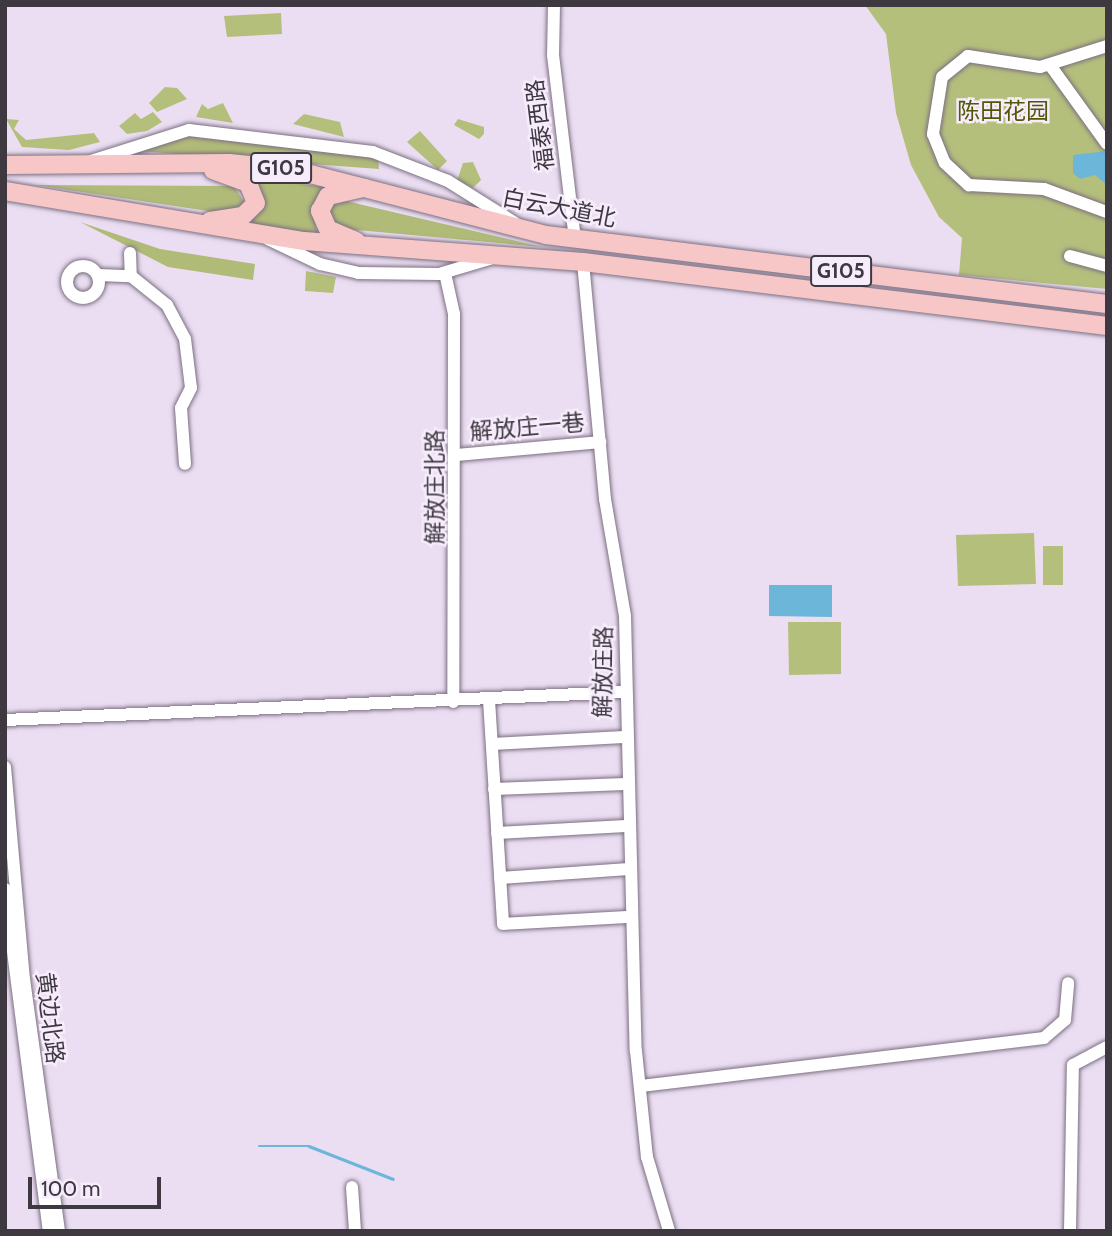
<!DOCTYPE html>
<html>
<head>
<meta charset="utf-8">
<style>
  body { margin:0 }
  #map { position:relative; width:1112px; height:1236px; overflow:hidden; background:#ebdef2; font-family:Cabin,"Noto Sans SC",sans-serif }
  div>[style] { position:absolute }
  .green>* { inset:0; background:#b5bf7c }
  .forest>* { inset:0; background:#b1bb78 }
  .water>* { inset:0; background:#6cb6d9 }
  .stream>* { height:2.5px; margin:-1.25px; padding:0 1.25px; transform-origin:1.25px; border-radius:1.25px; background:#6cb6d9 }
  .roads { filter:drop-shadow(0 0 2px #7b6f81) drop-shadow(0 0 2px #7b6f81) }
  .minor>* { height:12px; margin:-6px; padding:0 6px; transform-origin:6px; border-radius:6px; background:#fff }
  .minor>.ring { margin:-6px; padding:0; box-sizing:content-box; background:none; border:12px solid #fff; border-radius:50% }
  .highway>* { height:18px; margin:-9px; padding:0 9px; transform-origin:9px; border-radius:9px; background:#f7c6c6 }
  span { translate:-50% -50%; white-space:nowrap; text-align:center; line-height:1.15; -webkit-text-stroke:5px #f7ecfc; paint-order:stroke }
  .shield-label span { padding:2px 5px; background:#f7ecfc; border:2px solid; border-radius:5px; -webkit-text-stroke-width:0 }
  .shield-label { font-size:21px; color:#3e3941; font-weight:700 }
  .park-label { font-size:23px; color:#505707 }
  .street-label { font-size:23px; color:#3e3941 }
  .frame { position:absolute; inset:0; border:7px solid #3e3941; pointer-events:none }
  .scale { position:absolute; left:28px; top:1177px; width:133px; height:32px; box-sizing:border-box; border:4px solid #3e3941; border-top:0; padding-left:9px; font-size:21px; line-height:24px; white-space:nowrap; color:#3e3941; -webkit-text-stroke:5px #f7ecfc; paint-order:stroke }
</style>
</head>
<body>
<div id="map">
  <div class="green">
    <i style="clip-path:polygon(865px 5px,1107px 5px,1107px 289px,959px 275px,962px 238px,939px 217px,911px 165px,896px 113px,886px 34px)"></i>
    <i style="clip-path:polygon(281px 13px,282px 34px,227px 37px,224px 16px)"></i>
    <i style="clip-path:polygon(165px 87px,177px 88px,187px 99px,157px 112px,149px 103px)"></i>
    <i style="clip-path:polygon(223px 103px,233px 123px,196px 117px,202px 104px,208px 109px)"></i>
    <i style="clip-path:polygon(153px 112px,162px 122px,147px 131px,127px 134px,119px 126px,135px 113px,141px 119px)"></i>
    <i style="clip-path:polygon(304px 114px,340px 122px,344px 137px,293px 124px)"></i>
    <i style="clip-path:polygon(6px 119px,19px 120px,14px 129px,26px 140px,94px 133px,100px 142px,69px 150px,22px 147px)"></i>
    <i style="clip-path:polygon(458px 119px,484px 127px,484px 134px,479px 139px,454px 125px)"></i>
    <i style="clip-path:polygon(420px 131px,447px 161px,438px 170px,407px 142px)"></i>
    <i style="clip-path:polygon(473px 162px,481px 180px,473px 188px,457px 181px,463px 163px)"></i>
    <i style="clip-path:polygon(306px 271px,336px 277px,333px 293px,305px 291px)"></i>
    <i style="clip-path:polygon(1034px 533px,1036px 584px,958px 586px,956px 535px)"></i>
    <i style="clip-path:polygon(1043px 546px,1063px 546px,1063px 585px,1043px 585px)"></i>
    <i style="clip-path:polygon(788px 622px,841px 622px,841px 674px,789px 675px)"></i>
  </div>
  <div class="forest">
    <i style="clip-path:polygon(188px 136px,378px 158px,379px 169px,139px 151px)"></i>
    <i style="clip-path:polygon(249px 177px,326px 187px,312px 208px,318px 236px,241px 222px,249px 221px)"></i>
    <i style="clip-path:polygon(36px 185px,234px 186px,245px 204px,221px 213px)"></i>
    <i style="clip-path:polygon(346px 201px,542px 247px,346px 229px,329px 220px,330px 206px)"></i>
    <i style="clip-path:polygon(80px 222px,160px 249px,255px 264px,253px 280px,168px 267px)"></i>
  </div>
  <div class="water">
    <i style="clip-path:polygon(1107px 151px,1107px 185px,1095px 175px,1080px 179px,1073px 173px,1073px 155px)"></i>
    <i style="clip-path:polygon(769px 585px,832px 585px,832px 617px,769px 616px)"></i>
  </div>
  <div class="stream">
    <i style="left:259px;top:1146px;width:50px"></i>
    <i style="left:309px;top:1146px;width:90px;rotate:21.4deg"></i>
  </div>
  <div class="roads">
    <div class="minor">
      <i style="left:554px;top:5px;width:50px;rotate:91.1deg"></i>
      <i style="left:553px;top:55px;width:185px;rotate:83.2deg"></i>
      <i style="left:1107px;top:46px;width:70px;rotate:162.6deg"></i>
      <i style="left:1040px;top:67px;width:73px;rotate:-171.3deg"></i>
      <i style="left:968px;top:56px;width:33px;rotate:141deg"></i>
      <i style="left:942px;top:77px;width:58px;rotate:99deg"></i>
      <i style="left:933px;top:134px;width:31px;rotate:68deg"></i>
      <i style="left:945px;top:163px;width:33px;rotate:43deg"></i>
      <i style="left:969px;top:185px;width:75px;rotate:3.1deg"></i>
      <i style="left:1044px;top:189px;width:67px;rotate:20.1deg"></i>
      <i style="left:1050px;top:65px;width:97px;rotate:54.2deg"></i>
      <i style="left:91px;top:161px;width:103px;rotate:-17.6deg"></i>
      <i style="left:189px;top:130px;width:185px;rotate:6.8deg"></i>
      <i style="left:373px;top:152px;width:80px;rotate:21.1deg"></i>
      <i style="left:448px;top:181px;width:79px;rotate:32.1deg"></i>
      <i style="left:268px;top:239px;width:58px;rotate:25.7deg"></i>
      <i style="left:320px;top:264px;width:39px;rotate:13deg"></i>
      <i style="left:358px;top:273px;width:81px;rotate:0.7deg"></i>
      <i style="left:439px;top:274px;width:56px;rotate:-16.5deg"></i>
      <i style="left:130px;top:253px;width:23px;rotate:88deg"></i>
      <i style="left:1070px;top:256px;width:38px;rotate:15deg"></i>
      <i style="left:583px;top:262px;width:238px;rotate:84.7deg"></i>
      <i style="left:605px;top:499px;width:119px;rotate:80.3deg"></i>
      <i style="left:625px;top:616px;width:435px;rotate:88.6deg"></i>
      <i style="left:636px;top:1051px;width:107px;rotate:84.1deg"></i>
      <i style="left:647px;top:1157px;width:77px;rotate:73.4deg"></i>
      <i class="ring" style="left:67px;top:266px;width:20px;height:20px"></i>
      <i style="left:445px;top:273px;width:42px;rotate:77.6deg"></i>
      <i style="left:454px;top:314px;width:388px;rotate:90.1deg"></i>
      <i style="left:98px;top:275px;width:33px;rotate:2deg"></i>
      <i style="left:131px;top:276px;width:46px;rotate:38.9deg"></i>
      <i style="left:167px;top:305px;width:38px;rotate:62deg"></i>
      <i style="left:185px;top:339px;width:49px;rotate:83deg"></i>
      <i style="left:191px;top:388px;width:22px;rotate:117deg"></i>
      <i style="left:181px;top:408px;width:56px;rotate:85.9deg"></i>
      <i style="left:457px;top:455px;width:144px;rotate:-5.2deg"></i>
      <i style="left:489px;top:700px;width:224px;rotate:86.4deg"></i>
      <i style="left:503px;top:924px;width:127px;rotate:-3.2deg"></i>
      <i style="left:5px;top:720px;width:621px;rotate:-2.59deg"></i>
      <i style="left:492px;top:744px;width:132px;rotate:-3deg"></i>
      <i style="left:5px;top:767px;width:213px;rotate:84.9deg"></i>
      <i style="left:24px;top:979px;width:254px;rotate:82.1deg"></i>
      <i style="left:494px;top:789px;width:131px;rotate:-2.2deg"></i>
      <i style="left:497px;top:833px;width:129px;rotate:-3.1deg"></i>
      <i style="left:500px;top:878px;width:129px;rotate:-4deg"></i>
      <i style="left:5px;top:889px;width:345px;rotate:82.7deg"></i>
      <i style="left:641px;top:1086px;width:406px;rotate:-6.8deg"></i>
      <i style="left:1044px;top:1038px;width:28px;rotate:-41deg"></i>
      <i style="left:1065px;top:1020px;width:37px;rotate:-85deg"></i>
      <i style="left:352px;top:1187px;width:44px;rotate:86.1deg"></i>
      <i style="left:1070px;top:1231px;width:166px;rotate:-89deg"></i>
      <i style="left:1073px;top:1065px;width:38px;rotate:-28deg"></i>
    </div>
    <div class="highway">
      <i style="left:5px;top:165px;width:224px;rotate:-0.5deg"></i>
      <i style="left:229px;top:163px;width:62px;rotate:5.5deg"></i>
      <i style="left:291px;top:169px;width:263px;rotate:14.5deg"></i>
      <i style="left:546px;top:235px;width:565px;rotate:7.01deg"></i>
      <i style="left:5px;top:191px;width:303px;rotate:9.5deg"></i>
      <i style="left:304px;top:241px;width:280px;rotate:4.3deg"></i>
      <i style="left:583px;top:262px;width:528px;rotate:6.96deg"></i>
      <i style="left:210px;top:221px;width:33px;rotate:-9deg"></i>
      <i style="left:243px;top:216px;width:18px;rotate:-45deg"></i>
      <i style="left:256px;top:203px;width:22px;rotate:-112deg"></i>
      <i style="left:248px;top:183px;width:37px;rotate:-160deg"></i>
      <i style="left:356px;top:241px;width:30px;rotate:-157deg"></i>
      <i style="left:328px;top:229px;width:20px;rotate:-114deg"></i>
      <i style="left:320px;top:211px;width:17px;rotate:-62deg"></i>
      <i style="left:328px;top:196px;width:37px;rotate:-13deg"></i>
    </div>
  </div>
  <div class="shield-label">
    <span style="left:281px;top:168px">G105</span>
    <span style="left:841px;top:271px">G105</span>
  </div>
  <div class="park-label">
    <span style="left:1003px;top:111px">陈田花园</span>
  </div>
  <div class="street-label">
    <span style="left:540px;top:125px;rotate:-97deg">福泰西路</span>
    <span style="left:559px;top:208px;rotate:11deg">白云大道北</span>
    <span style="left:527px;top:427px;rotate:-5deg">解放庄一巷</span>
    <span style="left:435px;top:487px;rotate:-90deg">解放庄北路</span>
    <span style="left:603px;top:672px;rotate:-89deg">解放庄路</span>
    <span style="left:50px;top:1018px;rotate:83deg">黄边北路</span>
  </div>
  <div class="frame"></div>
  <div class="scale">100 m</div>
</div>
</body>
</html>
